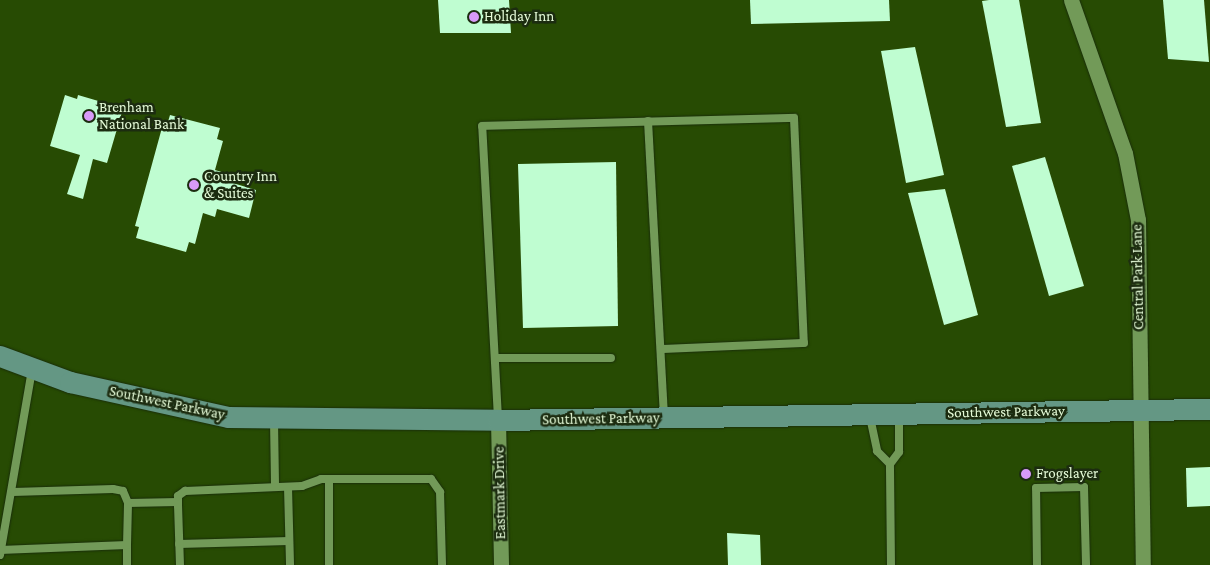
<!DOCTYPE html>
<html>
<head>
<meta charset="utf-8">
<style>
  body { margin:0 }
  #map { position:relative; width:1210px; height:565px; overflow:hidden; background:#274b03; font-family:"Crimson Pro",serif }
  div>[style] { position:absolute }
  .building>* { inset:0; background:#bffdd1 }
  .roads { filter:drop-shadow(0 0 1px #192d0a) drop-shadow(0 0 1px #192d0a) }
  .lane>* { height:8px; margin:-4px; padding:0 4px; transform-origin:4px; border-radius:4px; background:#729a58 }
  .street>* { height:15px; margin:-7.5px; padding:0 7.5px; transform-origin:7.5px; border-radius:7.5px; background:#729a58 }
  .secondary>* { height:21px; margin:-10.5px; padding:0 10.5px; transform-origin:10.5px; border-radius:10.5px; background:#649784 }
  .dots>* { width:14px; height:14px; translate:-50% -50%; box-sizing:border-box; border:2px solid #1c2c10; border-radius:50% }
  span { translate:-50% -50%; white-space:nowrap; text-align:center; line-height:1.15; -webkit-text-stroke:5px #1c2c10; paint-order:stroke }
  .poi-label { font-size:15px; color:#e5fbd8 }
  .left { translate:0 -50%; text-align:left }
  .street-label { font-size:15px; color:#e5fbd8 }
</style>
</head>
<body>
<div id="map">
  <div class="building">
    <i style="clip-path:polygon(438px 0,509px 0,511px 33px,440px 33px)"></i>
    <i style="clip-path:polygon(750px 0,889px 0,890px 21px,751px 24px)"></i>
    <i style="clip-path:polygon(989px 0,1019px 0,1041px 123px,1006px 127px,982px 1px)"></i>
    <i style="clip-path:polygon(1163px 0,1204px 0,1209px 62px,1168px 59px)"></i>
    <i style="clip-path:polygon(915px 47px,944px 175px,906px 183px,881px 51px)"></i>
    <i style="clip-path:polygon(65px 95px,77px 99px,78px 95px,112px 105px,110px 109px,122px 112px,107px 163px,93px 159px,83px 199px,67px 194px,80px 155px,50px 146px)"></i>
    <i style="clip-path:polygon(170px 115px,220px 128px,217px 139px,223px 141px,215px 170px,228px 174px,226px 181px,256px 190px,249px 218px,217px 209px,215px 217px,203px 213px,195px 244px,189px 242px,186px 252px,136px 238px,139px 227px,135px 226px,163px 124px,167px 125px)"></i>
    <i style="clip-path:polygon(1045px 157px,1084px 286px,1049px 296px,1012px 166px)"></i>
    <i style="clip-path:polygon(616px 162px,618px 326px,523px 328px,518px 164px)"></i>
    <i style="clip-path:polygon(945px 189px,978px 315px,944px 325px,908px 193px)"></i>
    <i style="clip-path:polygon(1210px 467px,1210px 506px,1187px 507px,1186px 468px)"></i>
    <i style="clip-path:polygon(727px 533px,760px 535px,761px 565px,728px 565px)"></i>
  </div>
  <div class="roads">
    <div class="lane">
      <i style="left:648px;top:121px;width:295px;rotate:86.9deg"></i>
      <i style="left:495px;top:358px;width:116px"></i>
      <i style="left:870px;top:417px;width:35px;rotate:78deg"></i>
      <i style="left:877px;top:451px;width:18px;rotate:45deg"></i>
      <i style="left:498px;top:418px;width:292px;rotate:-93.1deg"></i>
      <i style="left:482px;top:126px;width:312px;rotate:-1.5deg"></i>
      <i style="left:794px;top:118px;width:225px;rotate:87.5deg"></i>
      <i style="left:804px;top:343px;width:143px;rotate:177.6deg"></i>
      <i style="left:274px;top:420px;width:67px;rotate:89.1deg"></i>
      <i style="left:288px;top:487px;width:78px;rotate:88.5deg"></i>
      <i style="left:13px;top:492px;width:100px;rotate:-1.7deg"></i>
      <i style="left:113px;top:489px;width:10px;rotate:11deg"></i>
      <i style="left:123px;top:491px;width:13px;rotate:67deg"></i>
      <i style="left:128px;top:503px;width:50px;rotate:-1.1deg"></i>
      <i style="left:179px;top:544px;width:110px;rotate:-1.6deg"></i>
      <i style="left:127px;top:545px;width:20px;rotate:90deg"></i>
      <i style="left:0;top:550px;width:127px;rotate:-2.3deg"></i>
      <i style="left:127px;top:545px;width:42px;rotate:-88.6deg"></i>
      <i style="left:0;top:555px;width:188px;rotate:-80.2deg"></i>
      <i style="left:180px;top:565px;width:59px;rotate:-91.9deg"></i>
      <i style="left:178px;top:506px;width:10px;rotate:-90deg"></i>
      <i style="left:178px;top:496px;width:9px;rotate:-36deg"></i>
      <i style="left:185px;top:491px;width:117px;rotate:-2.4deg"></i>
      <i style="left:302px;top:486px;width:20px;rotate:-20deg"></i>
      <i style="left:321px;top:479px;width:110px"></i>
      <i style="left:431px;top:479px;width:16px;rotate:55deg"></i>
      <i style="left:440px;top:492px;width:73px;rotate:88.4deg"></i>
      <i style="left:329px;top:565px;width:86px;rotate:-90deg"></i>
      <i style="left:891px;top:565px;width:101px;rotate:-90.6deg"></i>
      <i style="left:890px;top:464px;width:15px;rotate:-53deg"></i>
      <i style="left:899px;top:452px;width:37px;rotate:-90deg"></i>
      <i style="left:1037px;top:565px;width:77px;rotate:-90.7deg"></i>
      <i style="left:1036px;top:488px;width:48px;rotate:-1.2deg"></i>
      <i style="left:1084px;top:487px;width:78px;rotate:88.5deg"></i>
    </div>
    <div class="street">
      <i style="left:1071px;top:0;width:162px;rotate:70.6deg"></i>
      <i style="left:1125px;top:153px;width:68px;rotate:79deg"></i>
      <i style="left:1138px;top:220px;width:345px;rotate:89.2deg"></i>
      <i style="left:498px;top:420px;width:145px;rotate:88.8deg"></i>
    </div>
    <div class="secondary">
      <i style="left:0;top:356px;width:75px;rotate:20.4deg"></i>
      <i style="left:70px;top:382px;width:162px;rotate:12.5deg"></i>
      <i style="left:228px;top:417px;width:270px;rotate:0.6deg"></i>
      <i style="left:498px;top:420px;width:712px;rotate:-0.89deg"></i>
    </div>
  </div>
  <div class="dots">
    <i style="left:474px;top:17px;background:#d89af8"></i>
    <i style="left:89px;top:116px;background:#d89af8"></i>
    <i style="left:194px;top:185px;background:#d89af8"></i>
    <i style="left:1026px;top:474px;background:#d89af8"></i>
  </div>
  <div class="poi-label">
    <span class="left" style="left:484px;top:17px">Holiday Inn</span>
    <span class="left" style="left:99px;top:116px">Brenham<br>National Bank</span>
    <span class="left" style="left:204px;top:185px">Country Inn<br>&amp; Suites</span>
    <span class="left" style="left:1036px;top:474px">Frogslayer</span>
  </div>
  <div class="street-label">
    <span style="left:1138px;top:277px;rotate:-91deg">Central Park Lane</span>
    <span style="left:167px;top:403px;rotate:12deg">Southwest Parkway</span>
    <span style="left:1006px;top:412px;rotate:-1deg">Southwest Parkway</span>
    <span style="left:601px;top:419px;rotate:-1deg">Southwest Parkway</span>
    <span style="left:500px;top:493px;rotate:-91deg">Eastmark Drive</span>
  </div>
</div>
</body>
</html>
